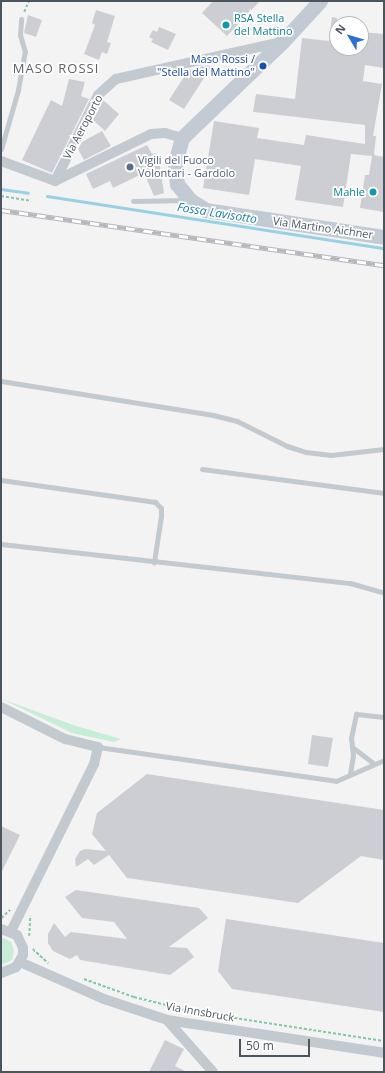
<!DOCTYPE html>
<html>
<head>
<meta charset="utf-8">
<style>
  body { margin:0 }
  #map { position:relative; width:385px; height:1073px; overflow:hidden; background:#f4f3f3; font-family:"Open Sans",sans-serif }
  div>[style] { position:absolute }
  .green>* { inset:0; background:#c7ecd7 }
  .stream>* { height:3px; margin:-1.5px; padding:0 1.5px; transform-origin:1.5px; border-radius:1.5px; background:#99d1e4 }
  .building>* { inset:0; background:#cdced4 }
  .path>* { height:1.5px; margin-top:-0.75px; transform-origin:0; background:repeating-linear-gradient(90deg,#82c7a8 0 3px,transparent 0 5px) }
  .lane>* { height:5px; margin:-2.5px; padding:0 2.5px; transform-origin:2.5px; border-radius:2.5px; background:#c2c9cf }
  .street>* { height:10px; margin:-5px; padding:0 5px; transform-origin:5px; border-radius:5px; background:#c2c9cf }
  .secondary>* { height:15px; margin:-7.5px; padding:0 7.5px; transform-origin:7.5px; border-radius:7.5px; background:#c2cad3 }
  .rail>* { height:4.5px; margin-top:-2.25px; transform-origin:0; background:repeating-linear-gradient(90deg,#fff 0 9px,#b5b7bc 0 18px); box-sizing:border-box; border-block:1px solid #b5b7bc }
  .dots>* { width:11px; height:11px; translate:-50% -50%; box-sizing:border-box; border:2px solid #fff; border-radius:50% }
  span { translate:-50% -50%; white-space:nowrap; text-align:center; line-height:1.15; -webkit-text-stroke:3.5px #fff; paint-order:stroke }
  .culture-label { font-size:11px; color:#0d838f }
  .left { translate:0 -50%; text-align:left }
  .right { translate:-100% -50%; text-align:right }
  .transit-label { font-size:11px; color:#164399 }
  .street-label { font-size:11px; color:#4c555e }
  .service-label { font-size:11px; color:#4e5e75 }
  .water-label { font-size:12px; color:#1d7fa0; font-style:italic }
  .quarter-label { font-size:13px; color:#5f6266; letter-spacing:1px }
  .frame { position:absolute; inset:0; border:2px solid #4c555e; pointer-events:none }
  .north { position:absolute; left:329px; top:16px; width:40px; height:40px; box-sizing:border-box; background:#fff; border:1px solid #b7bbbf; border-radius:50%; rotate:308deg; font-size:11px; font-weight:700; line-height:16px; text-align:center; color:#4c555e }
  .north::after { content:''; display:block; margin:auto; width:14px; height:18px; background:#2f6fd2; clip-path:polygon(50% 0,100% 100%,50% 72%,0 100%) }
  .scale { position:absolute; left:239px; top:1039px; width:71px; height:18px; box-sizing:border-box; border:2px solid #4c555e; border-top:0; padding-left:5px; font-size:12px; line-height:14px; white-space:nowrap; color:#4c555e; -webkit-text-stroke:3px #fff; paint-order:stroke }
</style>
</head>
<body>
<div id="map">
  <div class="green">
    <i style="clip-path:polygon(2px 699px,76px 726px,121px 739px,114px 742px,72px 733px)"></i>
    <i style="clip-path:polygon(1px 937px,11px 942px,14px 950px,12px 960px,1px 965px)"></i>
  </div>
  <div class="stream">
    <i style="left:1px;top:189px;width:27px;rotate:8deg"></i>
    <i style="left:47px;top:196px;width:341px;rotate:8.8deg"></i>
  </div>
  <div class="building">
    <i style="clip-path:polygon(213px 1px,260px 1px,227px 36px,202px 13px)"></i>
    <i style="clip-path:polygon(96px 10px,115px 16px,107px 42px,111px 43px,107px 54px,102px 52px,99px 60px,84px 54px,95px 25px,92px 23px)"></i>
    <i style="clip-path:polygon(28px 15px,42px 20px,36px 37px,24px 33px)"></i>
    <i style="clip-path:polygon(332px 17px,337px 18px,337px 48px,361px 48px,361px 32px,384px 34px,384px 68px,365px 65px,363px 81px,382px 84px,373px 136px,376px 136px,374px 155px,384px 157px,384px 212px,360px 208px,365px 175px,369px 175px,372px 156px,351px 154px,343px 207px,295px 200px,301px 166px,255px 159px,249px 195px,203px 188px,214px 121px,259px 128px,257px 138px,304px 145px,306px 135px,365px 144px,365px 125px,253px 112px,256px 94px,295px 99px,302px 38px,329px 41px)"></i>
    <i style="clip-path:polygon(159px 27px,176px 34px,168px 50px,151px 42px,153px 39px,149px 37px,153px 30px,157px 32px)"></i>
    <i style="clip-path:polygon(208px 65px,211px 67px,184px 109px,169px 100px,189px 69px,197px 73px,200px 67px)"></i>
    <i style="clip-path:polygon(69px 79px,85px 82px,81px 96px,89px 99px,52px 173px,22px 160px,51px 100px,62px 106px)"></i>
    <i style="clip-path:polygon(103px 100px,119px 114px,105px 131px,93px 120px)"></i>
    <i style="clip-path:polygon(102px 131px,111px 146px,84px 160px,78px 149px,82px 142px)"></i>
    <i style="clip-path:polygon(147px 145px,152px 154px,156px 153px,159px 160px,164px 193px,154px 196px,144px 173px,113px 188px,110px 181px,93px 189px,86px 174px)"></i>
    <i style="clip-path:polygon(312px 735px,333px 738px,328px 767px,308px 764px)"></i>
    <i style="clip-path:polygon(147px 774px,384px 810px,384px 860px,361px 856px,298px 903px,127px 878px,109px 855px,94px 865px,88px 859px,76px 867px,75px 859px,80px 851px,85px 849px,106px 851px,92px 834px,97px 813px)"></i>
    <i style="clip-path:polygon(1px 826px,20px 835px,1px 873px)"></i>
    <i style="clip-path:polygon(76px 890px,199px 908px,208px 918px,169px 947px,187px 948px,194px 957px,170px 975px,80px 960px,77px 955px,70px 959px,53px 951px,48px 943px,48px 934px,54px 923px,65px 937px,71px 932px,127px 939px,114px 922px,82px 918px,65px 897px)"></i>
    <i style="clip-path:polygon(226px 919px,384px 943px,384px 1012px,232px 989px,218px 971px)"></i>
    <i style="clip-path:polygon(165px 1040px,184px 1049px,175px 1066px,187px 1072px,149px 1072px)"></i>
  </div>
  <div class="path">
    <i style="left:24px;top:12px;width:12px;rotate:-66deg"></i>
    <i style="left:1px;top:196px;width:30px;rotate:9deg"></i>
    <i style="left:1px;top:918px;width:12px;rotate:-42deg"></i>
    <i style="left:29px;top:936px;width:20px;rotate:-87deg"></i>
    <i style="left:33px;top:949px;width:21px;rotate:43deg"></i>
    <i style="left:84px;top:979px;width:53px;rotate:19.8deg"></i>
    <i style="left:134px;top:997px;width:58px;rotate:14deg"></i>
    <i style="left:190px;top:1011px;width:196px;rotate:8.8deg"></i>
  </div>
  <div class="lane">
    <i style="left:1px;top:149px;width:61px;rotate:-73.9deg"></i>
    <i style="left:18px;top:90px;width:39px;rotate:-80deg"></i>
    <i style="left:25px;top:52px;width:18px;rotate:-106deg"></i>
    <i style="left:20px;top:35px;width:16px;rotate:-86deg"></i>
    <i style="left:133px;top:201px;width:55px;rotate:-1deg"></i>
    <i style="left:1px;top:381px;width:215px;rotate:9.1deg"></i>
    <i style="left:213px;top:415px;width:25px;rotate:14deg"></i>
    <i style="left:237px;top:421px;width:56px;rotate:26.6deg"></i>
    <i style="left:287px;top:446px;width:20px;rotate:18deg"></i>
    <i style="left:306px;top:452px;width:25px;rotate:7deg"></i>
    <i style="left:331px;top:455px;width:53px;rotate:-6.5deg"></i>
    <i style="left:202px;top:469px;width:184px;rotate:7.5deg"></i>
    <i style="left:1px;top:480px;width:156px;rotate:8.1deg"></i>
    <i style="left:155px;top:502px;width:8px;rotate:45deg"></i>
    <i style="left:161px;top:508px;width:8px;rotate:90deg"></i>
    <i style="left:161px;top:516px;width:47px;rotate:98.7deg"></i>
    <i style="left:1px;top:544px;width:351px;rotate:6.4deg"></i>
    <i style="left:350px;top:583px;width:35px;rotate:16deg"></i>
    <i style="left:98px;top:747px;width:240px;rotate:8.1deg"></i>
    <i style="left:336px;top:781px;width:52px;rotate:-23.6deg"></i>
    <i style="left:352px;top:747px;width:26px;rotate:37deg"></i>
    <i style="left:350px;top:774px;width:18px;rotate:-81deg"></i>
    <i style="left:353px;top:756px;width:18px;rotate:-96deg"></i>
    <i style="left:351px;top:738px;width:25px;rotate:-78deg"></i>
    <i style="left:356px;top:714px;width:28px;rotate:6deg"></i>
  </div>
  <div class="street">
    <i style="left:1px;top:161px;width:58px;rotate:20.3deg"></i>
    <i style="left:55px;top:181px;width:107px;rotate:-26.1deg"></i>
    <i style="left:151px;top:134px;width:14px;rotate:-4deg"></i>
    <i style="left:165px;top:133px;width:18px;rotate:16deg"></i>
    <i style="left:55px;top:181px;width:96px;rotate:-63.4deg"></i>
    <i style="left:98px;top:95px;width:24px;rotate:-42deg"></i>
    <i style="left:116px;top:79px;width:170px;rotate:-12.6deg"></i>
    <i style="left:1px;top:707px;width:72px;rotate:26.6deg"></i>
    <i style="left:65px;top:739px;width:34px;rotate:14deg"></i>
    <i style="left:98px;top:747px;width:17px;rotate:103deg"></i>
    <i style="left:94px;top:764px;width:186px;rotate:116.4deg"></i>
    <i style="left:1px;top:929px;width:17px;rotate:21deg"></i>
    <i style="left:17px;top:935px;width:14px;rotate:65deg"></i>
    <i style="left:23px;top:948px;width:7px;rotate:90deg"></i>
    <i style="left:23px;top:955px;width:14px;rotate:120deg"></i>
    <i style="left:16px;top:967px;width:16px;rotate:158deg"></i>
    <i style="left:20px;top:962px;width:92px;rotate:23.8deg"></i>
    <i style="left:104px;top:999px;width:66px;rotate:18.4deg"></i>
    <i style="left:167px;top:1020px;width:219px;rotate:8.6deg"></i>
    <i style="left:167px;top:1020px;width:69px;rotate:48.5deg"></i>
  </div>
  <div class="secondary">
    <i style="left:320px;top:1px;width:56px;rotate:132.8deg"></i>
    <i style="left:282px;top:42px;width:139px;rotate:136.2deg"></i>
    <i style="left:182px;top:138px;width:26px;rotate:106deg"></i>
    <i style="left:175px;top:163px;width:21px;rotate:85deg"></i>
    <i style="left:177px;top:184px;width:21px;rotate:51deg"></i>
    <i style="left:190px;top:200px;width:19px;rotate:32deg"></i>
    <i style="left:206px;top:210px;width:180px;rotate:8.6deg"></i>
  </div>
  <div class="rail">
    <i style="left:1px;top:210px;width:387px;rotate:8.2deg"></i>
  </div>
  <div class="dots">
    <i style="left:226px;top:25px;background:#0f9aa8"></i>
    <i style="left:263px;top:66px;background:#1a4fb4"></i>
    <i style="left:130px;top:167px;background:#5c6f8a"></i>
    <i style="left:373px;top:192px;background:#0f9aa8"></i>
  </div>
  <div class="culture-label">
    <span class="left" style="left:234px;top:25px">RSA Stella<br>del Mattino</span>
    <span class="right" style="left:365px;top:192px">Mahle</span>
  </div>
  <div class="transit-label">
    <span class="right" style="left:255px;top:66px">Maso Rossi /<br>"Stella del Mattino"</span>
  </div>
  <div class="street-label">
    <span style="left:83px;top:127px;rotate:-62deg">Via Aeroporto</span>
    <span style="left:323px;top:228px;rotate:8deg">Via Martino Aichner</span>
    <span style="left:200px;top:1012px;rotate:10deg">Via Innsbruck</span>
  </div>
  <div class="service-label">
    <span class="left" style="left:138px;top:167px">Vigili del Fuoco<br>Volontari - Gardolo</span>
  </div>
  <div class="water-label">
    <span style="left:217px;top:213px;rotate:9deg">Fossa Lavisotto</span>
  </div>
  <div class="quarter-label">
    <span style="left:56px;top:68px">MASO ROSSI</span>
  </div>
  <div class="frame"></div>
  <div class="north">N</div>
  <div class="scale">50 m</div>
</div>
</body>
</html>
